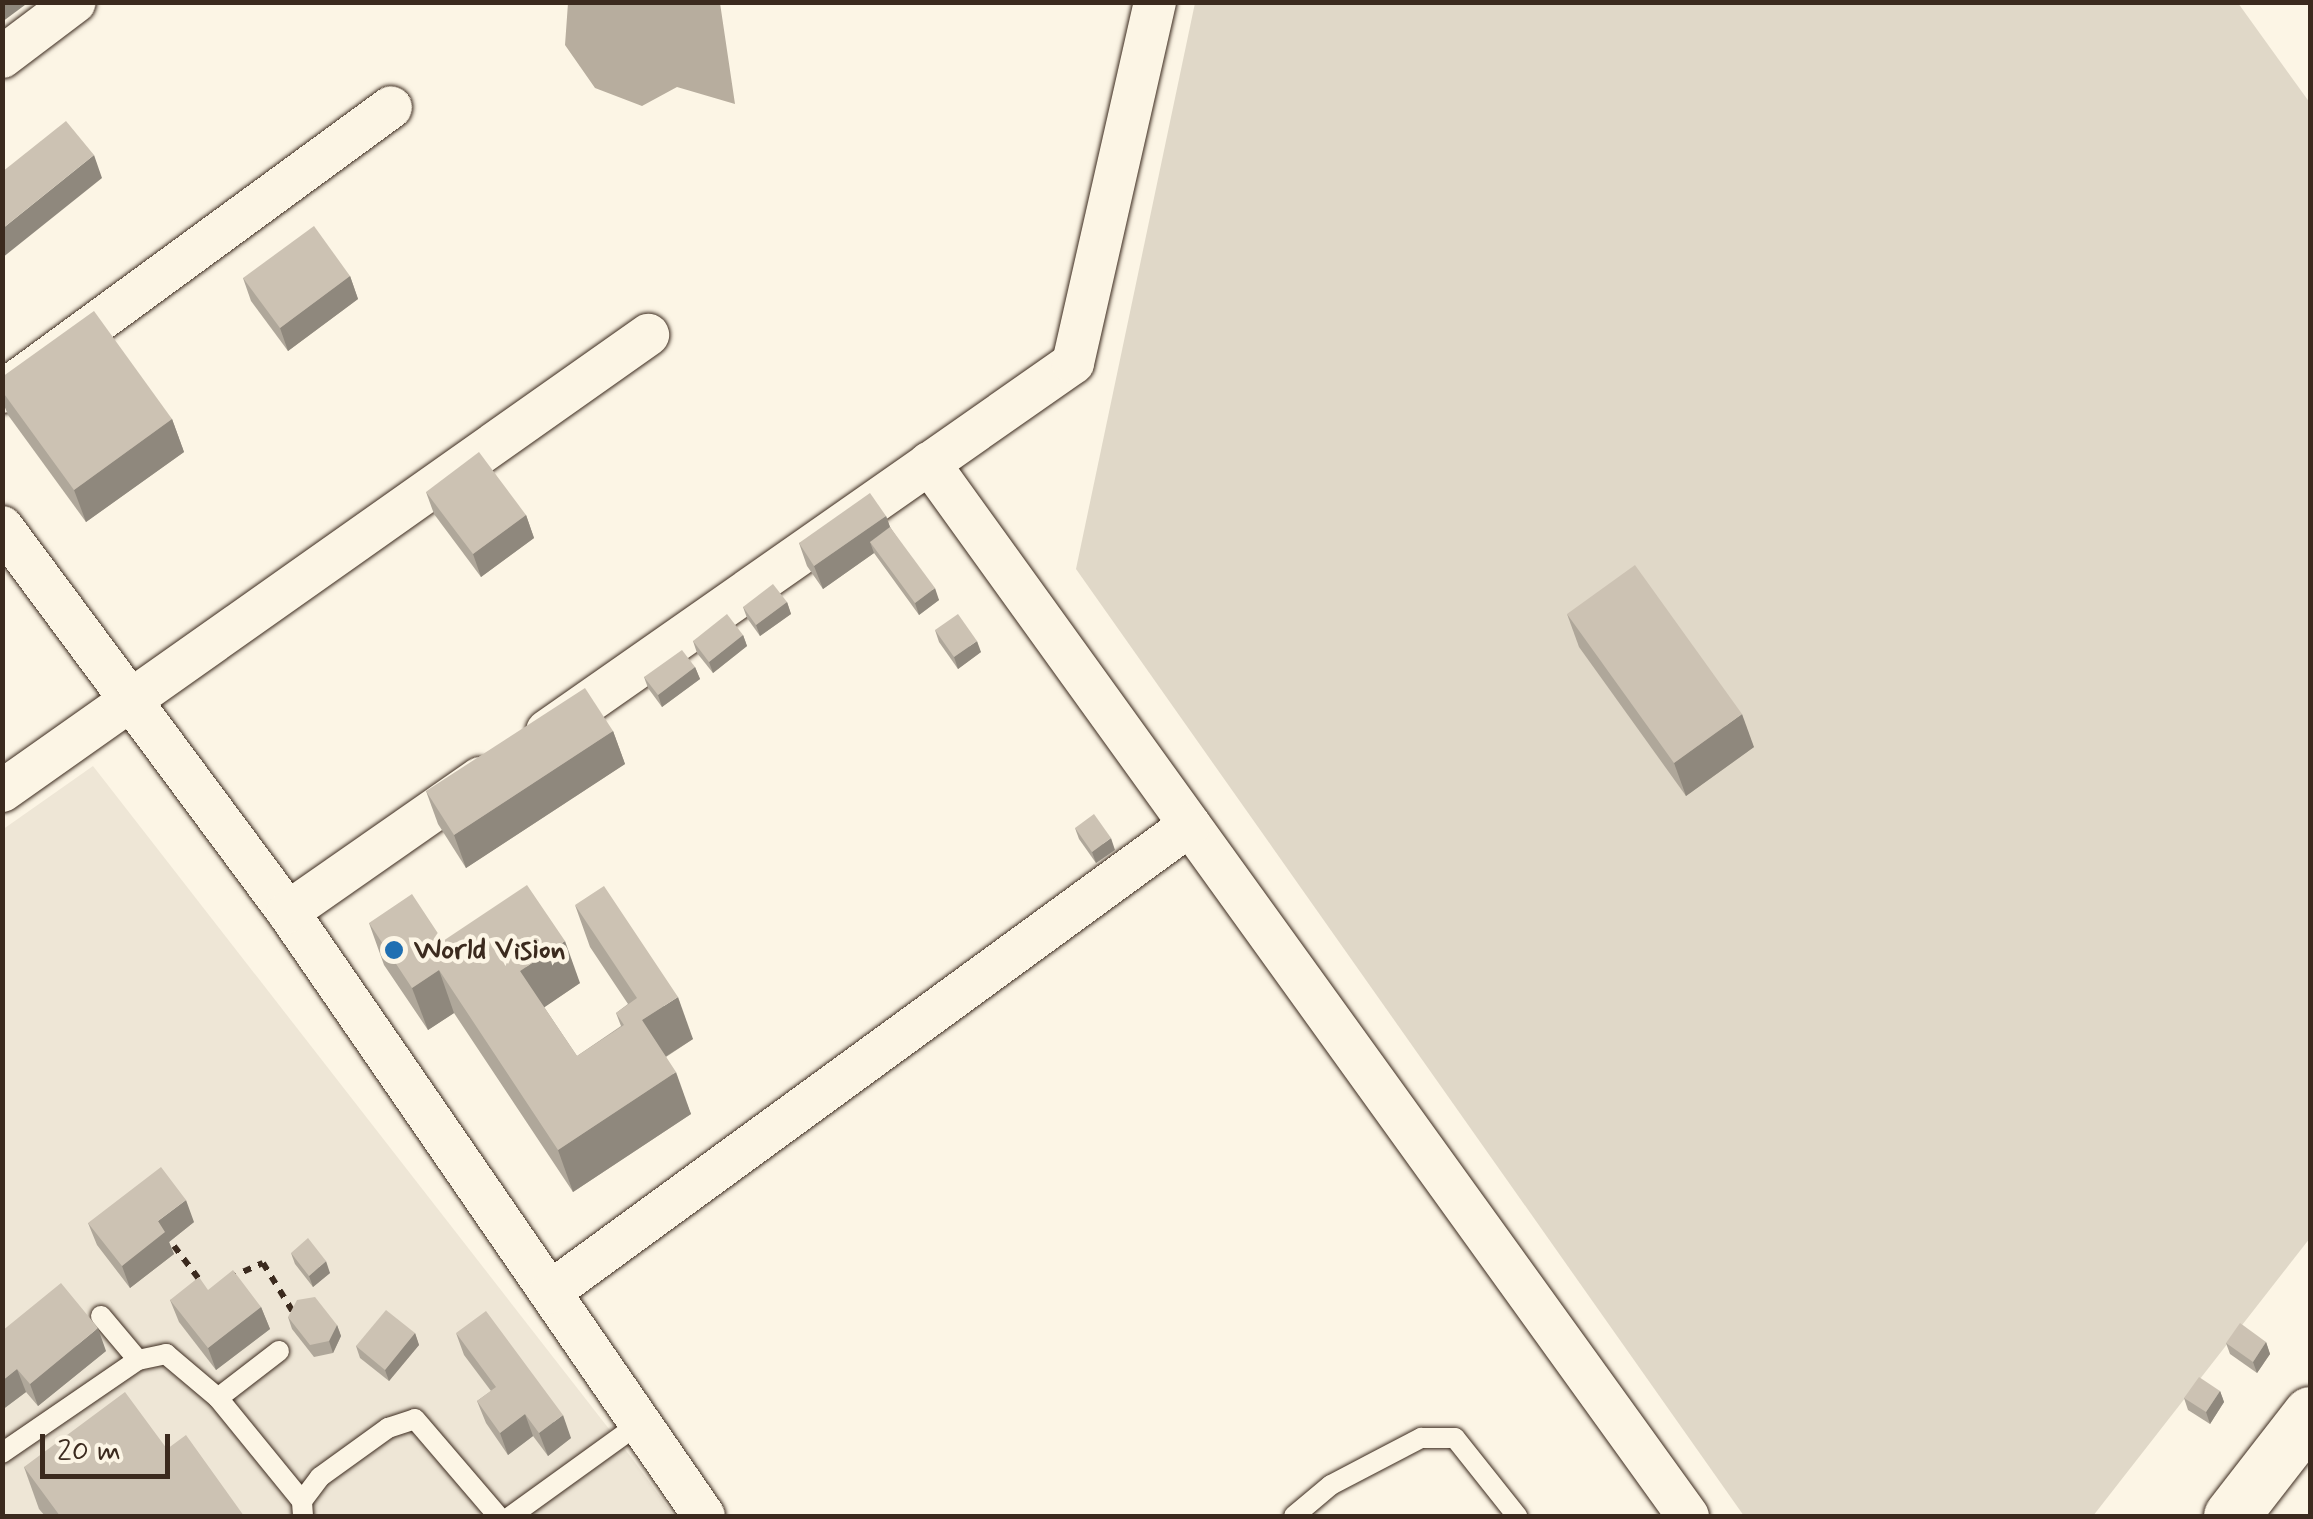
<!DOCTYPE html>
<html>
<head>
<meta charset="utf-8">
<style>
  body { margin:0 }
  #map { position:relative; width:2313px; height:1519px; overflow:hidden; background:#fcf5e5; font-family:Mynerve,sans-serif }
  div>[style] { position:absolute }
  .built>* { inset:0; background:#eee6d6 }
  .green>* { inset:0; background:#e0d8c8 }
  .water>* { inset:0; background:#b7ad9e }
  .path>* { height:6px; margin-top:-3px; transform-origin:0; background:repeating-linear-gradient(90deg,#3b2a1e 0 8px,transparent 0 16px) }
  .roads { filter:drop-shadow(0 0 2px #3b2a1e) drop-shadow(0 0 2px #3b2a1e) }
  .service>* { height:20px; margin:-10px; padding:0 10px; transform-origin:10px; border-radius:10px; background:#fcf5e5 }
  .minor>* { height:42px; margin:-21px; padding:0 21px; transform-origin:21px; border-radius:21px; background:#fcf5e5 }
  .trunk>* { height:55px; margin:-27.5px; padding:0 27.5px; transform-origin:27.5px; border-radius:27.5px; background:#fcf5e5 }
  .wall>* { inset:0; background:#afa79a }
  .shaded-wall>* { inset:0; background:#8f887d }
  .building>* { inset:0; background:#ccc2b3 }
  .dots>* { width:28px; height:28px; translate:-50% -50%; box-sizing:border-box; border:5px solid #fcf5e5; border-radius:50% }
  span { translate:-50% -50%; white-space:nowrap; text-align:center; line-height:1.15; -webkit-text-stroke:9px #fcf5e5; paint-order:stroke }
  .poi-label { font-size:30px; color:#3b2a1e; font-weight:700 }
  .left { translate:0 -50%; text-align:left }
  .frame { position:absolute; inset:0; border:5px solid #3b2a1e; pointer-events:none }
  .scale { position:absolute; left:40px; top:1434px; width:130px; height:45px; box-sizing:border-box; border:5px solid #3b2a1e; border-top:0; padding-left:12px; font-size:30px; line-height:35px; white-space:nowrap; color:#3b2a1e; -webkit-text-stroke:8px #fcf5e5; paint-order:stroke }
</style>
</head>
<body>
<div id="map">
  <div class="built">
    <i style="clip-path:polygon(93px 766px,634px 1461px,674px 1516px,3px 1516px,2px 830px)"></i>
  </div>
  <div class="green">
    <i style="clip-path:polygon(1195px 3px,2238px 3px,2310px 103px,2310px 1238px,2093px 1516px,1744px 1516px,1076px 569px)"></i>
  </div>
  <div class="water">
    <i style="clip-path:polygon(568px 3px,720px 3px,735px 104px,677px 87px,642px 106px,595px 88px,565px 45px)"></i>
  </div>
  <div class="path">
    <i style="left:174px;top:1246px;width:46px;rotate:52.9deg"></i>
    <i style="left:229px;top:1278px;width:37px;rotate:-24deg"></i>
    <i style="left:263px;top:1263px;width:57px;rotate:58.5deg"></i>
  </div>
  <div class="roads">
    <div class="service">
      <i style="left:101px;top:1316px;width:57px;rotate:49.9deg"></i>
      <i style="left:218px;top:1398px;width:77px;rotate:-37.6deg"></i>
      <i style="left:2px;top:1453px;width:165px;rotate:-34.4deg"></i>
      <i style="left:138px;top:1360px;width:29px;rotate:-12deg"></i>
      <i style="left:166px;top:1354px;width:68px;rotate:40.2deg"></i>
      <i style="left:218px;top:1398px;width:133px;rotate:50.8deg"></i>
      <i style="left:303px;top:1516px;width:15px;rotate:-94deg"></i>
      <i style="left:302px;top:1501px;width:30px;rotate:-53deg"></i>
      <i style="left:320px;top:1477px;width:84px;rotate:-35.8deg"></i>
      <i style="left:388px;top:1428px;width:28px;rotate:-18deg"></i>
      <i style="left:415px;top:1419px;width:128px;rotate:49.4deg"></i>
      <i style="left:511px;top:1516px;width:155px;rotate:-35.8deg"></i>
      <i style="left:1294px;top:1516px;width:48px;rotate:-40deg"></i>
      <i style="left:1331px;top:1485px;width:102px;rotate:-27.6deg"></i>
      <i style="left:1421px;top:1438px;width:34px"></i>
      <i style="left:1455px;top:1438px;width:100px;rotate:51.5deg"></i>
    </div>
    <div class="minor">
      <i style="left:2px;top:57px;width:91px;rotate:-37deg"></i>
      <i style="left:2px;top:392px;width:482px;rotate:-36.2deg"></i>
      <i style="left:929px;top:463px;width:1298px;rotate:54.22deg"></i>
      <i style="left:2px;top:527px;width:480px;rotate:53.4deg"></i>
      <i style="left:288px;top:912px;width:733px;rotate:55.44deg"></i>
      <i style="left:547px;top:731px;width:642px;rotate:-34.98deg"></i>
      <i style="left:1073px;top:363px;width:370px;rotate:-77.2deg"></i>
      <i style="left:2px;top:791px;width:791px;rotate:-35.22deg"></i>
      <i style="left:288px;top:912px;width:234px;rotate:-34.9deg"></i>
      <i style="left:550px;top:1292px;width:792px;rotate:-36.12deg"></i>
    </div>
    <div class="trunk">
      <i style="left:2231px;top:1516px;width:129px;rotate:-52.2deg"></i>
    </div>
  </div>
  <div class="wall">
    <i style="clip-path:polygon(350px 276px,358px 299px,288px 351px,251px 301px,243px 278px)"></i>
    <i style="clip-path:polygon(2px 377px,172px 419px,184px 452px,86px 522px,8px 415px,2px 400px)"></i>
    <i style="clip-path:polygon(426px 492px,526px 515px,534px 538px,481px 577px,434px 514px)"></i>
    <i style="clip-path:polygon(886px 516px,890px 527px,939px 600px,919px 615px,874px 553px,823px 589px,807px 566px,799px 543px)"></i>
    <i style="clip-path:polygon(787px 602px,791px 614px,760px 636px,747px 618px,743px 607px)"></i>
    <i style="clip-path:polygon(1567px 614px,1754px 747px,1686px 796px,1579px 647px)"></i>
    <i style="clip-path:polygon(935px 630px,981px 652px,958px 669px,939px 642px)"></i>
    <i style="clip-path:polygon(743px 635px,747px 646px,713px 673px,697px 653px,693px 641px)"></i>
    <i style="clip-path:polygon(695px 667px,700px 679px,662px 707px,648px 688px,644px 677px)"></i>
    <i style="clip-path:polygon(613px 731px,625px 764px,466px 868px,438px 824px,426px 791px)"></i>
    <i style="clip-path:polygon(1075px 828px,1115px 850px,1096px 863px,1079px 839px)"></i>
    <i style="clip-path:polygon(575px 905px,693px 1039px,666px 1057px,691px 1114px,573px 1192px,454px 1013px,428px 1030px,384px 965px,369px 923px,443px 941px,580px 983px,544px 1007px,577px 1056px,621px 1026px,616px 1013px,628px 1004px,590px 947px)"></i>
    <i style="clip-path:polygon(194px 1222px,169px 1242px,174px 1254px,130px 1288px,97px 1245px,88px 1223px)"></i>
    <i style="clip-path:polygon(291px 1253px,330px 1273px,313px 1287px,295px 1264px)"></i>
    <i style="clip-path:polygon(208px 1290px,261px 1307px,270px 1329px,216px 1370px,179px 1322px,170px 1300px)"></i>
    <i style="clip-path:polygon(288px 1317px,337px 1325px,341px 1336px,333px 1353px,314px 1357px,292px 1329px)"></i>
    <i style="clip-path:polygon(2px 1331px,106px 1351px,38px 1406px,26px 1392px,2px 1410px)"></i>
    <i style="clip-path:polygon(415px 1333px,419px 1345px,389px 1381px,360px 1358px,356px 1346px)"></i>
    <i style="clip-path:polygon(456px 1333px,571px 1438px,548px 1456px,533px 1436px,508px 1455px,486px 1423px,477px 1401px,491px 1391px,464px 1355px)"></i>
    <i style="clip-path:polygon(2266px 1342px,2270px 1354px,2257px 1373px,2230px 1354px,2226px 1343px)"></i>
    <i style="clip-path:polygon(2220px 1391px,2224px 1402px,2210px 1424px,2188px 1410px,2184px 1398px)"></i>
    <i style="clip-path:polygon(167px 1449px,244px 1516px,45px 1516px,39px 1509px,24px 1467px)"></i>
  </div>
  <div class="shaded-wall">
    <i style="clip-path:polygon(2px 2px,29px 2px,2px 22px)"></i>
    <i style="clip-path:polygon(94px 155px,102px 178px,2px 258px,2px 229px)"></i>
    <i style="clip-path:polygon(350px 276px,358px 299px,288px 351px,280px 328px)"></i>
    <i style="clip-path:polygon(172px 419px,184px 452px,86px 522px,74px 490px)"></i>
    <i style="clip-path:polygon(526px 515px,534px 538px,481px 577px,473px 554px)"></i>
    <i style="clip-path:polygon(886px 516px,894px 538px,870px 542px,874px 553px,823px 589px,814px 566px)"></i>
    <i style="clip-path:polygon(935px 588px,939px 600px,919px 615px,915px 603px)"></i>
    <i style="clip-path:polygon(787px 602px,791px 614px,760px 636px,756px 625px)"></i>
    <i style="clip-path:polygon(743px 635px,747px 646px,713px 673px,709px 662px)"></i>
    <i style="clip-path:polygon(977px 641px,981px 652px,958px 669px,954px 657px)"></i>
    <i style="clip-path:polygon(695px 667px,700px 679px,662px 707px,658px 695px)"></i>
    <i style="clip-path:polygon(1742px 714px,1754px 747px,1686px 796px,1674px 763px)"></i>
    <i style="clip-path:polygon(613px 731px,625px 764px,466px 868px,454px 835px)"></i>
    <i style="clip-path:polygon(1111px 838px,1115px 850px,1096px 863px,1092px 852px)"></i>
    <i style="clip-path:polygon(565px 941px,580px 983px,536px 1013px,520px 971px)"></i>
    <i style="clip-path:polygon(439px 970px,454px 1013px,428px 1030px,412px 988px)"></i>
    <i style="clip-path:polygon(678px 997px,693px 1039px,657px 1062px,642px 1020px)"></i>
    <i style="clip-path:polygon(676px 1072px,691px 1114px,573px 1192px,558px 1150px)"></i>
    <i style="clip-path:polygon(186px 1200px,194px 1222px,169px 1242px,174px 1254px,130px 1288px,122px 1266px,158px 1221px)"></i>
    <i style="clip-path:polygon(326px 1261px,330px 1273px,313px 1287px,309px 1276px)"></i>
    <i style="clip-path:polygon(261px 1307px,270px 1329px,216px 1370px,208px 1348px)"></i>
    <i style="clip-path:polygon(337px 1325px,341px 1336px,333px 1353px,329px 1341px)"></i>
    <i style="clip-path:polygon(98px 1328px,106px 1351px,38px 1406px,30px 1384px)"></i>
    <i style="clip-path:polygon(415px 1333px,419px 1345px,389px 1381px,385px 1370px)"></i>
    <i style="clip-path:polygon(2266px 1342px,2270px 1354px,2257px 1373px,2253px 1362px)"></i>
    <i style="clip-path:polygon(17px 1369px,26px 1392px,2px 1410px,2px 1381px)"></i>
    <i style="clip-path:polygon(2220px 1391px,2224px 1402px,2210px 1424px,2206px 1412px)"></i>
    <i style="clip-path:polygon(525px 1414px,533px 1436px,508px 1455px,500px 1433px)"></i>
    <i style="clip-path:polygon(563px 1415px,571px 1438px,548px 1456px,539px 1433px)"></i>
  </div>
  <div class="building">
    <i style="clip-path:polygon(66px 121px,94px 155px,2px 229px,2px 172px)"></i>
    <i style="clip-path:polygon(314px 226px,350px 276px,280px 328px,243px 278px)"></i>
    <i style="clip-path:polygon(94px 311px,172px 419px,74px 490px,2px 391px,2px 377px)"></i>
    <i style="clip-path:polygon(479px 452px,526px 515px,473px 554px,426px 492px)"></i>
    <i style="clip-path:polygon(870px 493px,886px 516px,814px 566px,799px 543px)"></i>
    <i style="clip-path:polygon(890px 527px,935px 588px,915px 603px,870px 542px)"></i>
    <i style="clip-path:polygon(1635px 565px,1742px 714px,1674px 763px,1567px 614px)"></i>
    <i style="clip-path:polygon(773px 584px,787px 602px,756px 625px,743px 607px)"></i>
    <i style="clip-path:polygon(727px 614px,743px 635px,709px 662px,693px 641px)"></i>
    <i style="clip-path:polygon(958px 614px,977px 641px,954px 657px,935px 630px)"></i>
    <i style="clip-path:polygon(682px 650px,695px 667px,658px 695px,644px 677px)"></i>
    <i style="clip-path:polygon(585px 688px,613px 731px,454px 835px,426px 791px)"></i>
    <i style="clip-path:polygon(1094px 814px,1111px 838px,1092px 852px,1075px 828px)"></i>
    <i style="clip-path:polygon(527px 885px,565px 941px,520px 971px,577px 1056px,624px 1025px,616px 1013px,637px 998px,575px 905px,604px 886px,678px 997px,642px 1020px,676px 1072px,558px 1150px,439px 970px,412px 988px,369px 923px,412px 894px,443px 941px)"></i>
    <i style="clip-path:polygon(161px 1167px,186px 1200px,158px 1221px,165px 1232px,122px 1266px,88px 1223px)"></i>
    <i style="clip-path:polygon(308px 1238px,326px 1261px,309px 1276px,291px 1253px)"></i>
    <i style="clip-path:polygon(233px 1270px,261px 1307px,208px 1348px,170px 1300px,199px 1277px,208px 1290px)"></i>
    <i style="clip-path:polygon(61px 1283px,98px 1328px,30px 1384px,17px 1369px,2px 1381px,2px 1331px)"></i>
    <i style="clip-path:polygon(315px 1297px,337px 1325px,329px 1341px,310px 1345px,288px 1317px,297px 1300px)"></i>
    <i style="clip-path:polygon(386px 1310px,415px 1333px,385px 1370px,356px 1346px)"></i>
    <i style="clip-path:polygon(486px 1311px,563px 1415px,539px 1433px,525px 1414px,500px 1433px,477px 1401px,496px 1387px,456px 1333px)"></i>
    <i style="clip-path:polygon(2240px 1323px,2266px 1342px,2253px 1362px,2226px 1343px)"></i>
    <i style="clip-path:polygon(2199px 1377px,2220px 1391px,2206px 1412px,2184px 1398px)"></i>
    <i style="clip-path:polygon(125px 1392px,167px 1449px,186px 1435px,244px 1516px,60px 1516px,24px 1467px)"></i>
  </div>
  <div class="dots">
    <i style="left:394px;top:950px;background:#1f6fb2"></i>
  </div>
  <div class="poi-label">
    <span class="left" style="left:414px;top:950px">World Vision</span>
  </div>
  <div class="frame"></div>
  <div class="scale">20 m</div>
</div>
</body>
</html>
